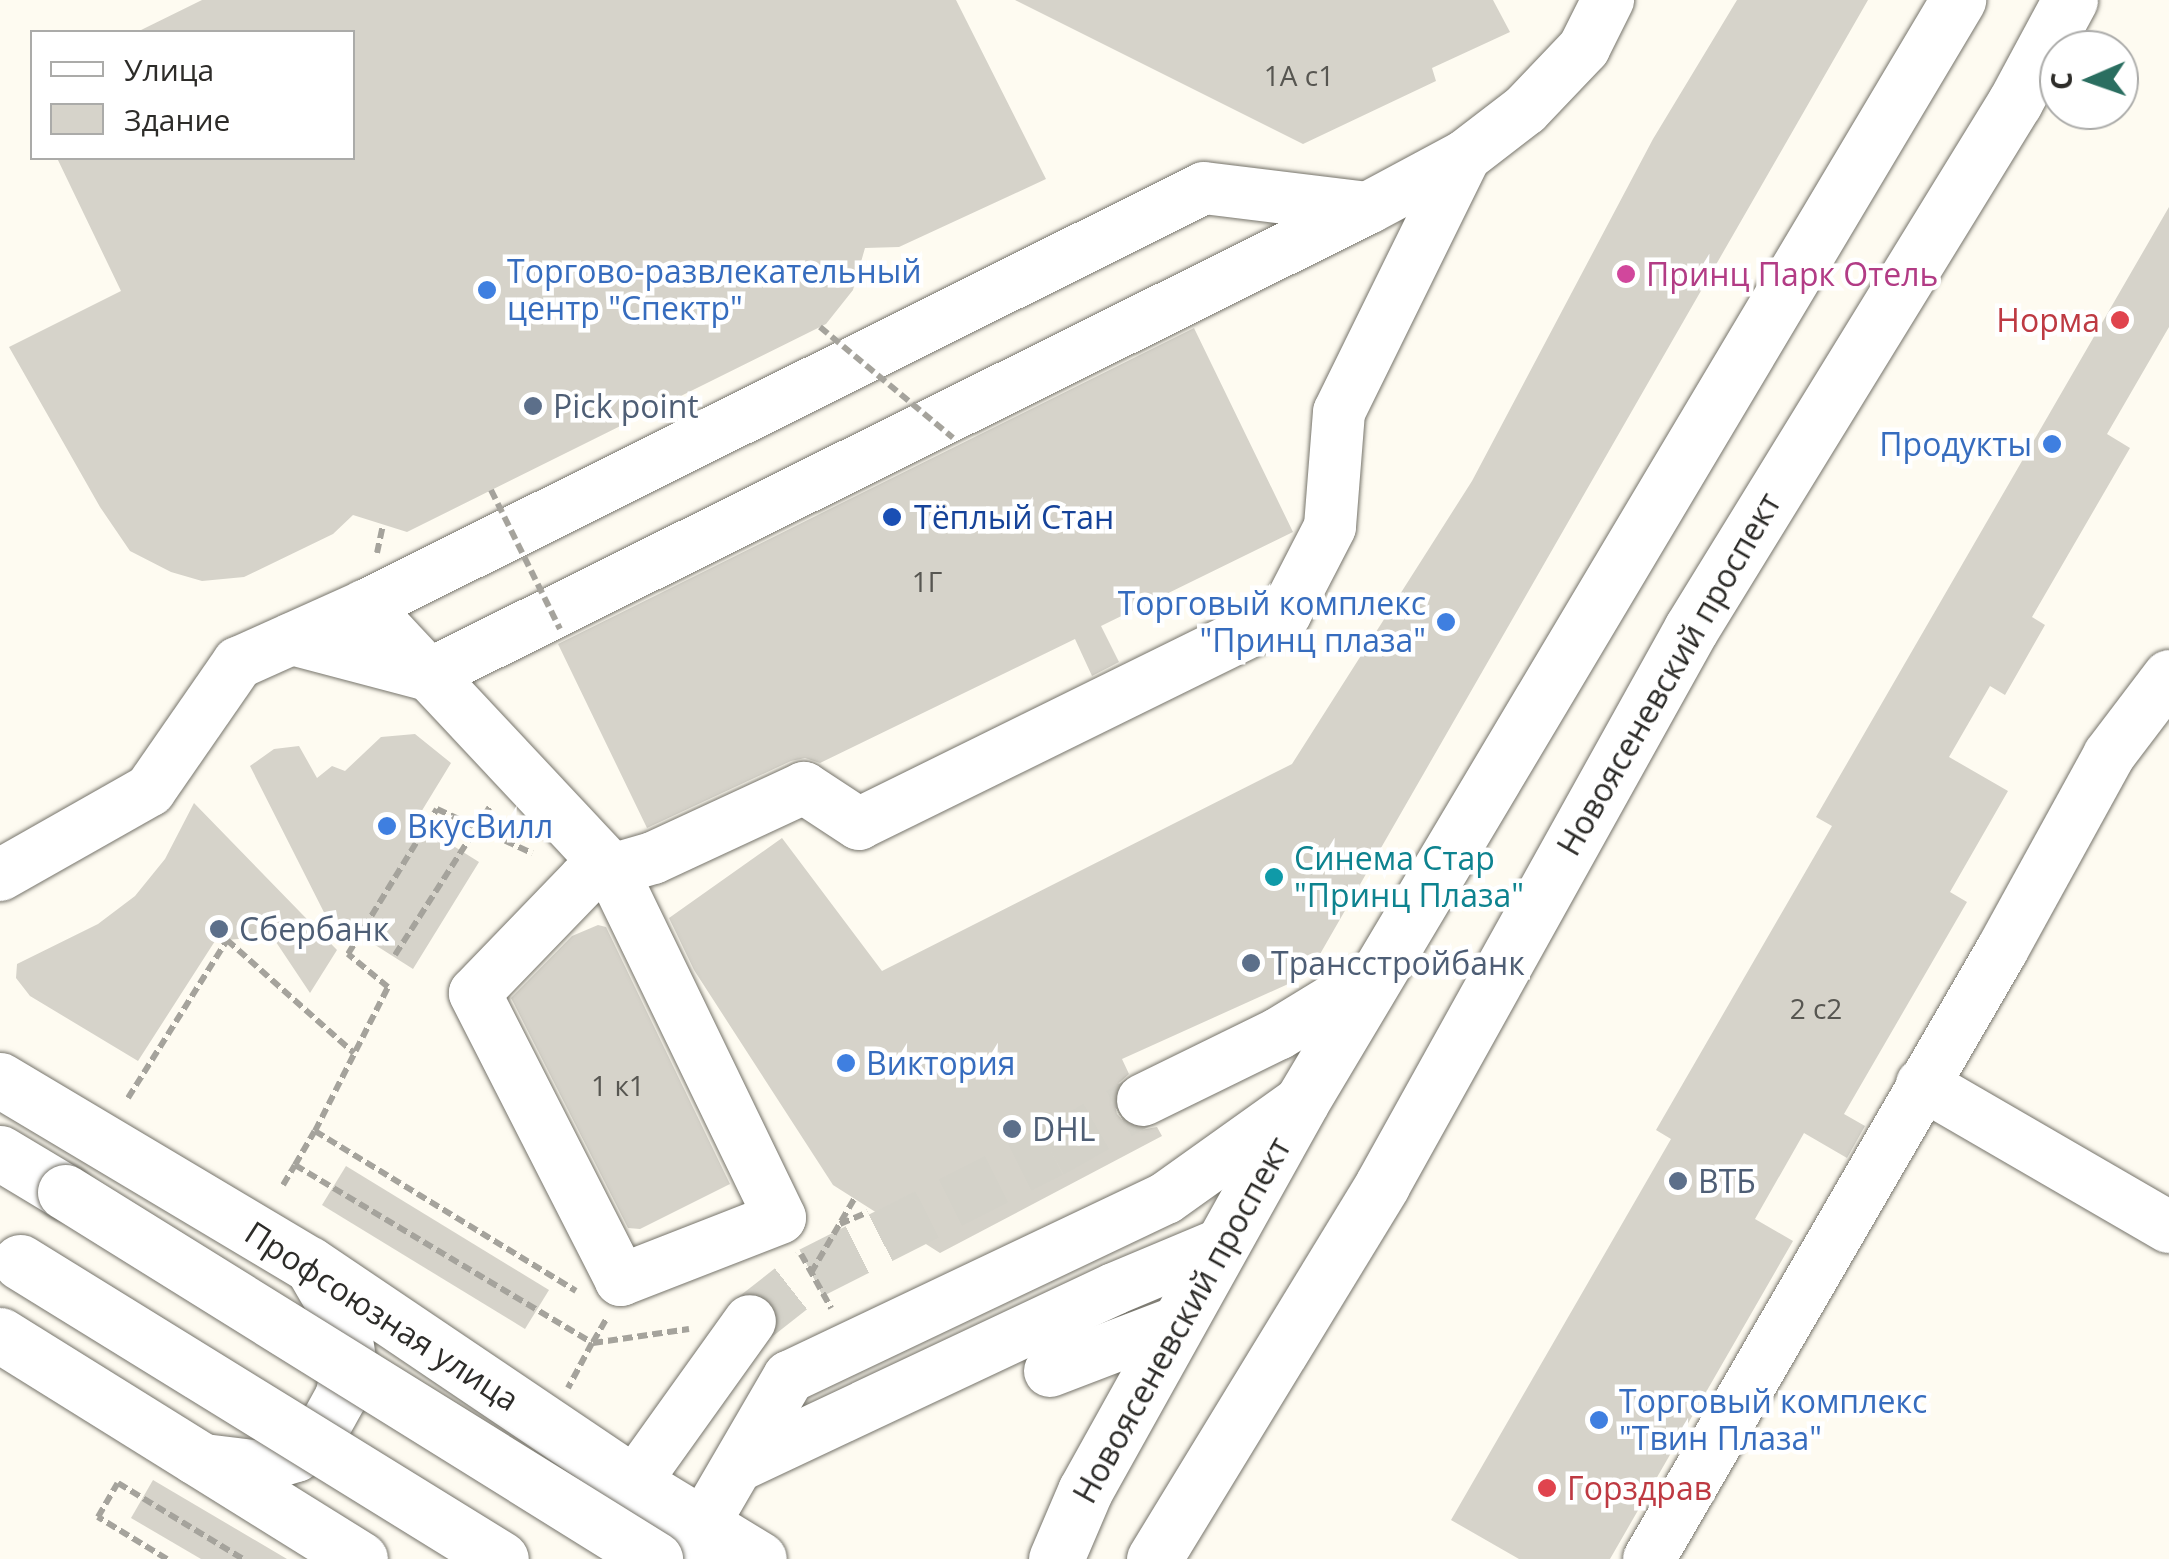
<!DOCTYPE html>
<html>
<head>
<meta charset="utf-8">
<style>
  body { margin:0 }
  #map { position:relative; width:2169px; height:1559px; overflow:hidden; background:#fefbf1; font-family:"Open Sans",sans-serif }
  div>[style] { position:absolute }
  .building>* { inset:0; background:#d6d3ca }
  .minor-tunnel>* { height:52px; margin-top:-26px; transform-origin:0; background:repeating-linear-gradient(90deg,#d4d2c9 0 52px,transparent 0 78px) }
  .path>* { height:6px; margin-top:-3px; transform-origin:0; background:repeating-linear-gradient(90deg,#a5a39c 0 10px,transparent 0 15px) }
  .roads { filter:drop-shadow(0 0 2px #76746b) drop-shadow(0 0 2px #76746b) }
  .minor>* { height:52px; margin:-26px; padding:0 26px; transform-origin:26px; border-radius:26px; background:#fff }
  .major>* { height:55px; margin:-27.5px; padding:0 27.5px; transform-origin:27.5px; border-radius:27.5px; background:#fff }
  .path-bridge>* { height:6px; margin-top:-3px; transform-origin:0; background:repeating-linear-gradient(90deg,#a5a39c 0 10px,transparent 0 15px) }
  .bridges { filter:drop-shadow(0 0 2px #76746b) drop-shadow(0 0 2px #76746b) }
  .major-bridge>* { height:55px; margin:-27.5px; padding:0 27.5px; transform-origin:27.5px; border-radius:27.5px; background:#fff }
  .dots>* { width:28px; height:28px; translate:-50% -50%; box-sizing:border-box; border:5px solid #fff; border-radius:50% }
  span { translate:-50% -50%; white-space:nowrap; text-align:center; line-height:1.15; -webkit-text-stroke:9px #fff; paint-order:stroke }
  .number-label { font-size:28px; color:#575651 }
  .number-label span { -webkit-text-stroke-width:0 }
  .shop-label { font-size:32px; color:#366cbe }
  .left { translate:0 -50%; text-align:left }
  .right { translate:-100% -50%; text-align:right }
  .hotel-label { font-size:32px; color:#b23c85 }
  .health-label { font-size:32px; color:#be3a42 }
  .service-label { font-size:32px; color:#4e5e75 }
  .transit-label { font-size:32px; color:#164399 }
  .street-label { font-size:32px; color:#2d2c29 }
  .culture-label { font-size:32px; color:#0d838f }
  .legend { position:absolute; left:30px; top:30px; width:325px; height:130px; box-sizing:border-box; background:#fff; border:2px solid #ababa9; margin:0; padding:12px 18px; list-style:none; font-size:30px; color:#2d2c29 }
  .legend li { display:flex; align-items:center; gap:20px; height:50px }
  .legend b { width:50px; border:2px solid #ababa9 }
  .north { position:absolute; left:2039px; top:30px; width:100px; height:100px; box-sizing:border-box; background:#fff; border:2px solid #ababa9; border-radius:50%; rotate:268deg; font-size:28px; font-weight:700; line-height:40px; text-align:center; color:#2d2c29 }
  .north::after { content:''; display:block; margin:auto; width:35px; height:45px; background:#2a6e60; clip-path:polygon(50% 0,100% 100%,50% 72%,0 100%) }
</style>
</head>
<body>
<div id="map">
  <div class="building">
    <i style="clip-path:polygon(202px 0,956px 0,1046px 179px,899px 247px,865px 248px,853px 290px,826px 324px,407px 532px,353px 515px,333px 534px,244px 577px,202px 581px,171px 572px,130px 551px,100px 507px,9px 347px,121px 291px,57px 158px,352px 158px,352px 32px,137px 32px)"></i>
    <i style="clip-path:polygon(1015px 0,1493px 0,1510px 32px,1432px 68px,1436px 81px,1303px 144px)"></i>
    <i style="clip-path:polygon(1737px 0,1868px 0,1308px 975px,1122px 1059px,1129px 1074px,1119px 1083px,1113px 1097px,1117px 1114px,1126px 1124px,1140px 1130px,1157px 1127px,1162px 1136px,940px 1253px,833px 1185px,694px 970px,669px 918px,782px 838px,882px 971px,1292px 764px,1472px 481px,1653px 139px)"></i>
    <i style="clip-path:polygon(2169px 207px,2169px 327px,2107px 434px,2130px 448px,2032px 617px,2045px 625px,2005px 695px,1990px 686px,1949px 757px,2008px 791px,1950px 892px,1967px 902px,1844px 1114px,1865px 1126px,1847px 1158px,1804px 1133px,1755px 1219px,1793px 1241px,1610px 1559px,1519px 1559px,1451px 1520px,1671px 1139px,1656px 1130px,1832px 826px,1816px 817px)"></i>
    <i style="clip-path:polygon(1194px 328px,1293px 532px,1101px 626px,1119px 662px,1092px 676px,1075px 639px,820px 763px,805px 758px,791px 761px,647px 828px,558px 644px)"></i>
    <i style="clip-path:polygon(415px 734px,451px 763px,415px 822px,479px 862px,413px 969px,350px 929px,340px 944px,250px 766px,274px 749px,299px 746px,317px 778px,332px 766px,345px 771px,381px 737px)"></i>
    <i style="clip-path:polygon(194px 803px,337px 950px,310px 993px,272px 936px,215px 941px,138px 1061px,30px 996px,16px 978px,17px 964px,98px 924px,135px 896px,165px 859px)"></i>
    <i style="clip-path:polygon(598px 925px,606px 927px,730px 1184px,640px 1229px,628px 1228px,511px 998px,572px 936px)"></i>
    <i style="clip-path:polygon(346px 1166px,549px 1290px,525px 1329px,322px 1205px)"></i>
    <i style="clip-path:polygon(153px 1480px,287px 1559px,201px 1559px,131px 1518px)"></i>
  </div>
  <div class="minor-tunnel">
    <i style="left:750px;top:1321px;width:78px;rotate:-38.2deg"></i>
    <i style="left:811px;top:1273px;width:269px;rotate:-26.8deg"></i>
    <i style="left:1051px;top:1152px;width:106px;rotate:-29.5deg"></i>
  </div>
  <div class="path">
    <i style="left:377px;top:553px;width:29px;rotate:-78deg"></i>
    <i style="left:395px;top:955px;width:178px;rotate:-57.4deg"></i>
    <i style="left:128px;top:1098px;width:186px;rotate:-57.9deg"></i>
    <i style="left:227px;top:940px;width:170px;rotate:41.7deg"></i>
    <i style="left:315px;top:1131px;width:161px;rotate:-63.1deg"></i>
    <i style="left:388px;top:987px;width:52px;rotate:-140.5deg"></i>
    <i style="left:348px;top:954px;width:170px;rotate:-58.5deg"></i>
    <i style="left:437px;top:809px;width:105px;rotate:24.9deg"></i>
    <i style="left:295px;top:1165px;width:39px;rotate:-60deg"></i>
    <i style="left:315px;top:1131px;width:306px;rotate:31.5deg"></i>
    <i style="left:283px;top:1185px;width:23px;rotate:-59deg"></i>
    <i style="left:295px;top:1165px;width:346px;rotate:30.9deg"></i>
    <i style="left:592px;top:1343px;width:51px;rotate:118.1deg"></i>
    <i style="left:840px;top:1224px;width:30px;rotate:-23deg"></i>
    <i style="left:801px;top:1254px;width:62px;rotate:60.9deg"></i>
    <i style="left:811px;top:1273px;width:86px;rotate:-59.8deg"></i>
    <i style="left:593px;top:1342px;width:28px;rotate:-60deg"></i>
    <i style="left:593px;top:1343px;width:97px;rotate:-8.3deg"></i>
    <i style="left:167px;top:1559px;width:81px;rotate:-148.7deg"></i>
    <i style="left:98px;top:1517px;width:39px;rotate:-60deg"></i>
    <i style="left:118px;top:1483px;width:146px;rotate:31.3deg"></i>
  </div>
  <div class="roads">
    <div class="minor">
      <i style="left:1465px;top:156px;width:76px;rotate:-37.5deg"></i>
      <i style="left:1525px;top:110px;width:86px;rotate:-46.4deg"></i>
      <i style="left:1584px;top:48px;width:54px;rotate:-63.4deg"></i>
      <i style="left:292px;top:639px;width:141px;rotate:14.8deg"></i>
      <i style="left:428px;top:675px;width:1050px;rotate:-26.42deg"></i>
      <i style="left:612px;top:870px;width:386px;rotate:64.2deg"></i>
      <i style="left:780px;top:1218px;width:171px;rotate:158.7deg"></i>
      <i style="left:621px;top:1280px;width:322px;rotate:-117deg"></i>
      <i style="left:475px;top:993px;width:158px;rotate:-46deg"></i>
      <i style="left:585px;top:879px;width:28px;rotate:-18deg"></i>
      <i style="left:0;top:875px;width:172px;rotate:-29.5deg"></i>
      <i style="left:150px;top:790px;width:155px;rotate:-55.3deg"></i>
      <i style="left:238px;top:663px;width:139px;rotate:-24.2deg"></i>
      <i style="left:365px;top:606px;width:937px;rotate:-26.48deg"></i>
      <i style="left:1204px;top:188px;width:165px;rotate:7deg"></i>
      <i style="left:1368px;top:208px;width:110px;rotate:-28.2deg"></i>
      <i style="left:1465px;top:156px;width:285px;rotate:116.2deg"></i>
      <i style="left:1339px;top:412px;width:115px;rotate:94.5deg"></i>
      <i style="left:1330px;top:527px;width:98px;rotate:117.3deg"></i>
      <i style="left:1285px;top:614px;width:475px;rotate:153.8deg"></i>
      <i style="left:859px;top:824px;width:66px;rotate:-146.8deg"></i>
      <i style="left:804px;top:788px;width:166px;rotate:155.1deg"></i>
      <i style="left:653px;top:858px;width:43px;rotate:163.7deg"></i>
      <i style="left:612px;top:870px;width:362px;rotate:-133.1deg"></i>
      <i style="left:1922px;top:1084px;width:285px;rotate:30.1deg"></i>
      <i style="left:1143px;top:1100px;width:150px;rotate:-26.1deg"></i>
      <i style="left:1278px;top:1034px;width:117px;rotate:-31.4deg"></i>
      <i style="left:1050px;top:1371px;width:139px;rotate:-21deg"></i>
      <i style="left:196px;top:1459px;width:64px;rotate:7.1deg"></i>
      <i style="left:260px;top:1467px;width:38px;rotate:-17deg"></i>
      <i style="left:296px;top:1456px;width:36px;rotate:-44deg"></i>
      <i style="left:322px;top:1431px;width:39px;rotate:-61deg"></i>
      <i style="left:341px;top:1397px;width:39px;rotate:-77deg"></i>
      <i style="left:350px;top:1359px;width:33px;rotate:-99deg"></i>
      <i style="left:345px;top:1326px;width:72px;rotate:-120.1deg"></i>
      <i style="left:738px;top:1466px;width:416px;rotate:-25.2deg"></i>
      <i style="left:1114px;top:1289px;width:119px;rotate:-22.7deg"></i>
      <i style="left:634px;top:1483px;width:199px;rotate:-54.4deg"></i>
      <i style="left:683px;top:1559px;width:211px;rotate:-59.8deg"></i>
      <i style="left:789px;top:1377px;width:417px;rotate:-25.4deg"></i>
      <i style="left:1166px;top:1198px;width:167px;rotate:-35.5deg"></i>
      <i style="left:1649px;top:1559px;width:704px;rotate:-59.9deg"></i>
      <i style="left:2002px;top:950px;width:222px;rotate:-61.2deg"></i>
      <i style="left:2109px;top:755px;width:99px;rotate:-52.8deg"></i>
    </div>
    <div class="major">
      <i style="left:0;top:1080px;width:360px;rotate:30.8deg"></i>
      <i style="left:309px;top:1264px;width:392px;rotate:34deg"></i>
      <i style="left:634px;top:1483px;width:146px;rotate:31.3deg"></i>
      <i style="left:0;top:1153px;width:76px;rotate:31deg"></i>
      <i style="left:0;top:1335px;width:424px;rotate:31.9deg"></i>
      <i style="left:1056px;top:1559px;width:74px;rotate:-66.9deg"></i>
      <i style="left:1085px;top:1491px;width:446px;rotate:-60.9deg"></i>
      <i style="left:1302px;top:1101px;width:1282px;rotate:-59.21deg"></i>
      <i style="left:1154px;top:1559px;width:438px;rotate:-58.6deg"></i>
      <i style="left:1382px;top:1185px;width:636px;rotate:-60.94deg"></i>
      <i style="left:1691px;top:629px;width:619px;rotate:-58.42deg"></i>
      <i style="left:2015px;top:102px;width:116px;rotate:-61.7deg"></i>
    </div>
  </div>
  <div class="path-bridge">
    <i style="left:820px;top:327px;width:173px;rotate:39.8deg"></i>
    <i style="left:491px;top:490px;width:155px;rotate:63.6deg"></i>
  </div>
  <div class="bridges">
    <div class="major-bridge">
      <i style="left:65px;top:1192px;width:695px;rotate:31.88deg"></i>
      <i style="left:20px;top:1262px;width:565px;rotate:31.69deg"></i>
    </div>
  </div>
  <div class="dots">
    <i style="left:1626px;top:274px;background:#d1479c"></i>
    <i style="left:487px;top:290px;background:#3f7fe0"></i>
    <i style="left:2120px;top:320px;background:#e0444e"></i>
    <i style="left:533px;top:406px;background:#5c6f8a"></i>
    <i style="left:2052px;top:444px;background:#3f7fe0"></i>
    <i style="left:892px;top:517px;background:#1a4fb4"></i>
    <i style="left:1446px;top:622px;background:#3f7fe0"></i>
    <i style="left:387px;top:826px;background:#3f7fe0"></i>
    <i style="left:1274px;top:877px;background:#0f9aa8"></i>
    <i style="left:219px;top:929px;background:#5c6f8a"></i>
    <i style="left:1251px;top:963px;background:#5c6f8a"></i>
    <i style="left:846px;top:1063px;background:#3f7fe0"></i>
    <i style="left:1012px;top:1129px;background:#5c6f8a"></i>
    <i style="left:1678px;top:1181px;background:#5c6f8a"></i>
    <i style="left:1599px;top:1420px;background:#3f7fe0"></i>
    <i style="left:1547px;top:1488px;background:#e0444e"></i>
  </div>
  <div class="number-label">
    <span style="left:1299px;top:75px">1А с1</span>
    <span style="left:927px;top:581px">1Г</span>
    <span style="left:1816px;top:1008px">2 с2</span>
    <span style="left:618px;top:1085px">1 к1</span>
  </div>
  <div class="shop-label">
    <span class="left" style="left:507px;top:290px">Торгово-развлекательный<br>центр "Спектр"</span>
    <span class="right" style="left:2032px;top:444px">Продукты</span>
    <span class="right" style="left:1426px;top:622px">Торговый комплекс<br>"Принц плаза"</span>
    <span class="left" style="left:407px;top:826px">ВкусВилл</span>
    <span class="left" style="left:866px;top:1063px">Виктория</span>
    <span class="left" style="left:1619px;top:1420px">Торговый комплекс<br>"Твин Плаза"</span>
  </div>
  <div class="hotel-label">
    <span class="left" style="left:1646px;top:274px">Принц Парк Отель</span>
  </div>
  <div class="health-label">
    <span class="right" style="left:2100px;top:320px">Норма</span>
    <span class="left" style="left:1567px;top:1488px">Горздрав</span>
  </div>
  <div class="service-label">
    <span class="left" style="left:553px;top:406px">Pick point</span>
    <span class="left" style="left:239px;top:929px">Сбербанк</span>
    <span class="left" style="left:1271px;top:963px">Трансстройбанк</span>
    <span class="left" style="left:1032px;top:1129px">DHL</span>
    <span class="left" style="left:1698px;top:1181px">ВТБ</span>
  </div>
  <div class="transit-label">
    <span class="left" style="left:914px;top:517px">Тёплый Стан</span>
  </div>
  <div class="street-label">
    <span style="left:1669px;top:674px;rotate:-60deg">Новоясеневский проспект</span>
    <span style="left:382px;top:1316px;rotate:33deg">Профсоюзная улица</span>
    <span style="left:1182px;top:1320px;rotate:-61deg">Новоясеневский проспект</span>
  </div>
  <div class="culture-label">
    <span class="left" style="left:1294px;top:877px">Синема Стар<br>"Принц Плаза"</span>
  </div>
  <ul class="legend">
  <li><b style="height:12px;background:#fff"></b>Улица</li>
  <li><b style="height:28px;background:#d6d3ca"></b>Здание</li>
  </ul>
  <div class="north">С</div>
</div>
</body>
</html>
